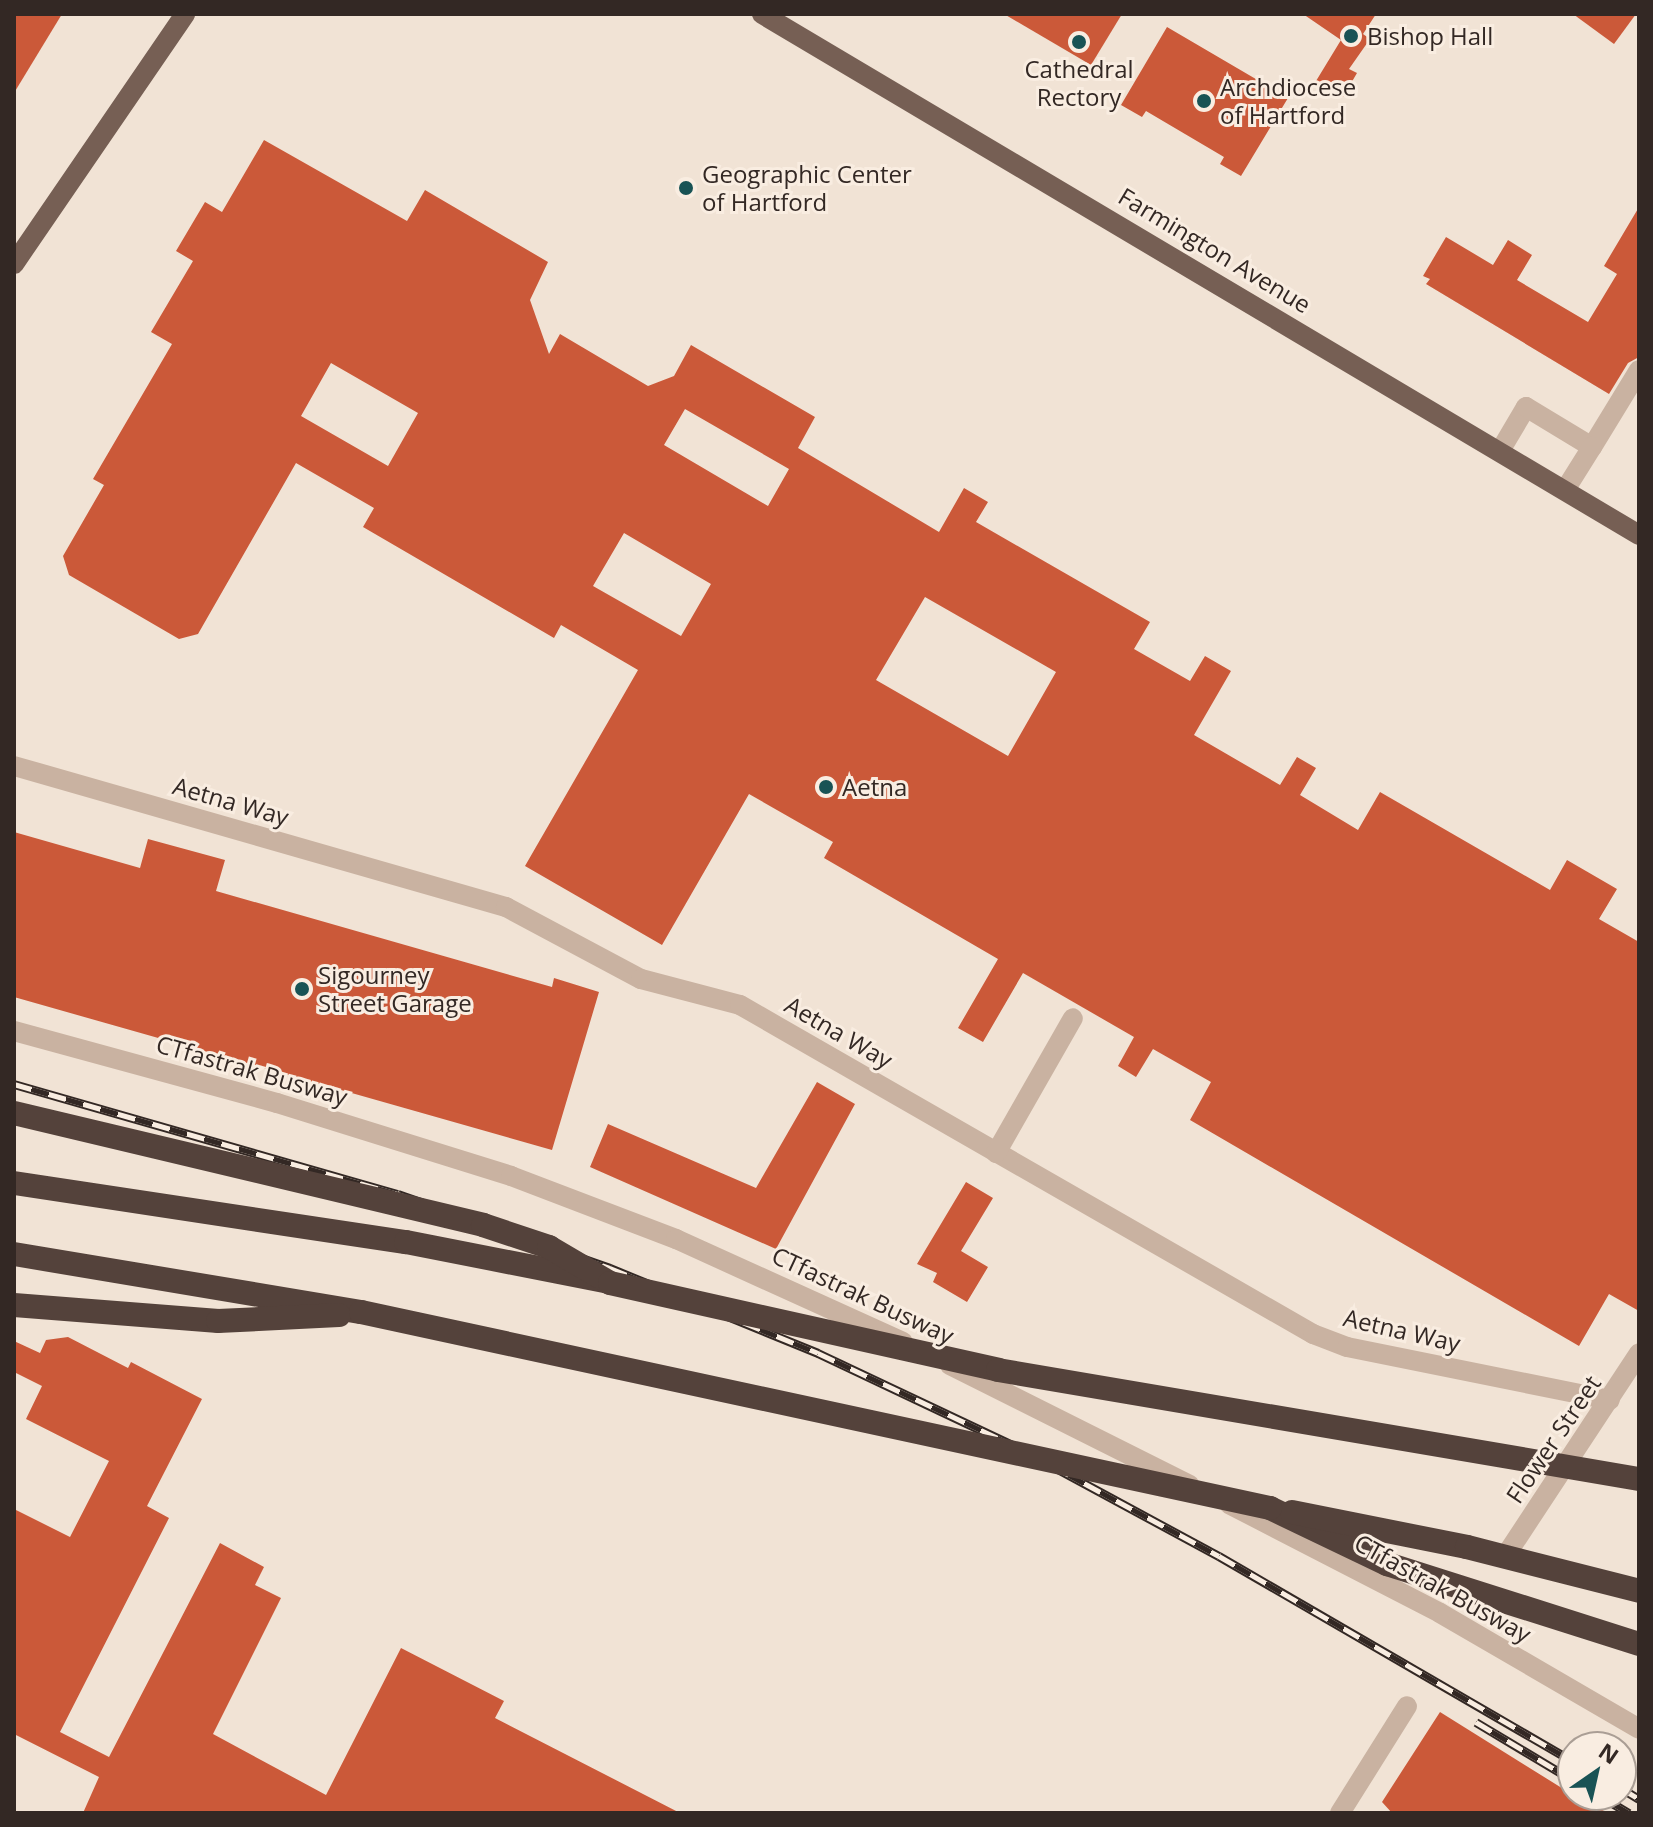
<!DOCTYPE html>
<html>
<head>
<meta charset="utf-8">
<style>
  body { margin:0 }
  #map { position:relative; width:1653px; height:1827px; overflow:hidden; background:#f1e3d5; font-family:"Open Sans",sans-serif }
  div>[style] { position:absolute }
  .building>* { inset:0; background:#cb5939 }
  .minor>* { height:20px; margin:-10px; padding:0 10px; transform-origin:10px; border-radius:10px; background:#c9b2a1 }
  .major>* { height:20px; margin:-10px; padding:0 10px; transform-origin:10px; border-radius:10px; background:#765f54 }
  .highway>* { height:24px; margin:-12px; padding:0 12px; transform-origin:12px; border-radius:12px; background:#54423b }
  .rail>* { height:9px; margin-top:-4.5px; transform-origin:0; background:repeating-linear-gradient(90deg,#f9ede1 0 18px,#332824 0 36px); box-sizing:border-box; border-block:2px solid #332824 }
  .highway-bridge>* { height:24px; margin:-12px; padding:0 12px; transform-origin:12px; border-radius:12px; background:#54423b }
  .dots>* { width:22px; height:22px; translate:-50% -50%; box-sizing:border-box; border:4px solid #f9ede1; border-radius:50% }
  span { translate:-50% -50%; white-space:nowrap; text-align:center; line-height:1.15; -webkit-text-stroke:6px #f9ede1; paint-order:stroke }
  .poi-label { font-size:24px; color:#332824 }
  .left { translate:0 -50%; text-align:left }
  .street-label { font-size:24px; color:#332824 }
  .frame { position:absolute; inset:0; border:16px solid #332824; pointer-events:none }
  .north { position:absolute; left:1557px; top:1731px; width:80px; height:80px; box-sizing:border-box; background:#f9ede1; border:2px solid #aa9e95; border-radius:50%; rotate:34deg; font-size:22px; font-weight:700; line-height:32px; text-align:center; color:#332824 }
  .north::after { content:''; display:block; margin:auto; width:28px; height:36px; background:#195355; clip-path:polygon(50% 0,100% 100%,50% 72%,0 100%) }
</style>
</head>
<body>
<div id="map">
  <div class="building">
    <i style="clip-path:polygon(14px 14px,62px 14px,14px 93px)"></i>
    <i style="clip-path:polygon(1004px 14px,1122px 14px,1091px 65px)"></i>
    <i style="clip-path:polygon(1303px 14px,1376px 14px,1363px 34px,1370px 39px,1349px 69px,1357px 73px,1343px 97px,1316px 81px,1341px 40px)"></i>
    <i style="clip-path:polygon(1573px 14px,1636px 14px,1614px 44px)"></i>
    <i style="clip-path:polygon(1167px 27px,1288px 98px,1241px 176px,1220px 164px,1224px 157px,1146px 111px,1142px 117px,1121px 105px)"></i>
    <i style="clip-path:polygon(evenodd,264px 140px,407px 221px,425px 190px,548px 262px,530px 300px,549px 354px,560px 334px,648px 386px,674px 376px,691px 345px,815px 417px,798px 448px,939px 532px,964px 488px,988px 502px,976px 522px,1150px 622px,1134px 649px,1190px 681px,1205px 656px,1231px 671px,1194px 735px,1280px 785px,1297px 757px,1316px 768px,1300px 795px,1358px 830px,1380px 792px,1550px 890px,1567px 860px,1617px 889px,1599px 919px,1639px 942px,1639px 1311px,1609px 1294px,1579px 1346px,1190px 1120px,1211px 1082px,1153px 1049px,1136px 1077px,1118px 1066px,1134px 1037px,1023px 973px,983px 1042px,958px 1028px,998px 959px,824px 858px,833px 842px,749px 794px,662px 945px,525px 866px,638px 670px,561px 625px,554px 638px,363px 527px,374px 508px,296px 463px,198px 634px,179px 639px,69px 575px,63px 556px,104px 485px,93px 479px,172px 344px,151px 332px,193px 261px,176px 251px,205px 202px,222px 212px,264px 140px,331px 363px,418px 413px,388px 466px,301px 416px,331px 363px,264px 140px,685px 409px,789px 469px,768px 506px,664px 445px,685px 409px,264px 140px,624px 533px,711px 584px,681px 636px,593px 586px,624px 533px,264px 140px,925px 597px,1056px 672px,1008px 756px,876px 680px,925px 597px)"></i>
    <i style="clip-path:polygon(1639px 207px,1639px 357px,1628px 363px,1609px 394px,1426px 284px,1430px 279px,1423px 276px,1446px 237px,1493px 265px,1508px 240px,1532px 255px,1517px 280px,1588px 322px,1617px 274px,1604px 266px)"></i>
    <i style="clip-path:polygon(14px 832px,140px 868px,148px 839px,225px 860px,216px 891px,552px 987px,554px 978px,599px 992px,552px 1150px,14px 997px)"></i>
    <i style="clip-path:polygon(817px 1082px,855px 1104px,776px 1249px,590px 1167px,608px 1124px,756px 1188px)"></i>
    <i style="clip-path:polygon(966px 1182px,993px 1198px,961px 1251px,988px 1267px,967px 1302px,933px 1282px,937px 1273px,917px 1264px)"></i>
    <i style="clip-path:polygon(68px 1337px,128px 1368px,131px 1362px,202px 1399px,147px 1506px,169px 1518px,60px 1732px,109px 1757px,220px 1543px,264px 1567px,255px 1585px,281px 1598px,213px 1734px,326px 1795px,401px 1648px,504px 1701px,495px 1718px,680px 1813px,83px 1813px,99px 1777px,14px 1734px,14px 1509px,70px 1537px,109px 1461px,26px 1419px,42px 1386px,14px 1372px,14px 1341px,40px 1353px,46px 1340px)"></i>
    <i style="clip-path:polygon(1440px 1712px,1573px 1795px,1608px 1813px,1392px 1813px,1382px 1802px)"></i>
  </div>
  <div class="minor">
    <i style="left:1500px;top:451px;width:51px;rotate:-59.4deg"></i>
    <i style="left:1526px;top:407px;width:77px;rotate:31.2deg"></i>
    <i style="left:1592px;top:447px;width:90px;rotate:-58.6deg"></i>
    <i style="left:1565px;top:490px;width:51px;rotate:-57.9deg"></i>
    <i style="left:14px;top:766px;width:512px;rotate:15.99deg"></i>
    <i style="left:506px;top:907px;width:153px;rotate:28.1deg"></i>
    <i style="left:641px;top:979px;width:102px;rotate:14.7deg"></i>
    <i style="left:740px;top:1005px;width:661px;rotate:29.86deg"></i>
    <i style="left:1313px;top:1334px;width:36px;rotate:21deg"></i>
    <i style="left:1347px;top:1347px;width:268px;rotate:11.4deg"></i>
    <i style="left:14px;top:1031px;width:273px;rotate:15.3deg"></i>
    <i style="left:277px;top:1103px;width:245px;rotate:17.3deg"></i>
    <i style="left:511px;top:1176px;width:177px;rotate:20.9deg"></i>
    <i style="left:676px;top:1239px;width:249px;rotate:24.4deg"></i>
    <i style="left:996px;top:1153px;width:155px;rotate:-60.3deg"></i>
    <i style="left:950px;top:1365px;width:268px;rotate:26.6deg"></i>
    <i style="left:1229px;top:1504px;width:237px;rotate:27.3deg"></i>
    <i style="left:1440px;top:1613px;width:230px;rotate:30.2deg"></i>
    <i style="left:1508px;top:1552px;width:238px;rotate:-56.6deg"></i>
    <i style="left:1340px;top:1813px;width:126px;rotate:-57.9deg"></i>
  </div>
  <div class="major">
    <i style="left:762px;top:14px;width:1020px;rotate:30.71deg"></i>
    <i style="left:14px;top:264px;width:303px;rotate:-55.6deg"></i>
  </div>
  <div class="highway">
    <i style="left:14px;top:1183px;width:396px;rotate:8.6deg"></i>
    <i style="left:406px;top:1242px;width:202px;rotate:11.1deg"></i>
    <i style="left:14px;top:1254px;width:352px;rotate:9.5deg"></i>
    <i style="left:14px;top:1305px;width:205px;rotate:4.5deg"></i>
    <i style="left:218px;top:1321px;width:121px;rotate:-2.8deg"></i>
    <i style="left:1270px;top:1508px;width:130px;rotate:25.6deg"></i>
    <i style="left:1387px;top:1564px;width:264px;rotate:17.6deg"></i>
    <i style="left:1292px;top:1512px;width:178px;rotate:11.3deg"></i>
    <i style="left:1467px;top:1547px;width:178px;rotate:14.3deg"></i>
  </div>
  <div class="rail">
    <i style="left:14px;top:1084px;width:399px;rotate:16deg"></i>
    <i style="left:398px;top:1194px;width:225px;rotate:19.2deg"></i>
    <i style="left:610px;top:1268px;width:225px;rotate:22.2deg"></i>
    <i style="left:818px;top:1353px;width:225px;rotate:25.3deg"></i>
    <i style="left:1021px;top:1449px;width:225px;rotate:28.4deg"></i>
    <i style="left:1219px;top:1556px;width:409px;rotate:30.1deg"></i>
    <i style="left:1476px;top:1722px;width:113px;rotate:30.9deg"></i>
    <i style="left:1621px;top:1788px;width:21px;rotate:31deg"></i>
    <i style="left:1599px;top:1795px;width:35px;rotate:31deg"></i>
  </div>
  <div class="highway-bridge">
    <i style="left:14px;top:1113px;width:482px;rotate:13.4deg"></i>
    <i style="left:483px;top:1225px;width:70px;rotate:18.4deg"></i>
    <i style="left:549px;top:1247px;width:71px;rotate:30.5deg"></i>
    <i style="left:610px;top:1283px;width:398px;rotate:12.6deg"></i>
    <i style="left:998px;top:1370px;width:650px;rotate:9.65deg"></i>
    <i style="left:361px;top:1312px;width:930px;rotate:12.17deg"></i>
  </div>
  <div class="dots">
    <i style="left:1351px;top:36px;background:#195355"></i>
    <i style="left:1079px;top:42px;background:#195355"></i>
    <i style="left:1204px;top:101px;background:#195355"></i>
    <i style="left:686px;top:188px;background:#195355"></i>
    <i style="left:826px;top:787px;background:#195355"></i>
    <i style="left:302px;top:989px;background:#195355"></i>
  </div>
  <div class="poi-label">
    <span class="left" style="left:1367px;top:36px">Bishop Hall</span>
    <span style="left:1079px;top:83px">Cathedral<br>Rectory</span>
    <span class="left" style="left:1220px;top:101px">Archdiocese<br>of Hartford</span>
    <span class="left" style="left:702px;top:188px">Geographic Center<br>of Hartford</span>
    <span class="left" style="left:842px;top:787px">Aetna</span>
    <span class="left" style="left:318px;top:989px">Sigourney<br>Street Garage</span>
  </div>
  <div class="street-label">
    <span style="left:1215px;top:250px;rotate:31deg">Farmington Avenue</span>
    <span style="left:231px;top:801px;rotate:16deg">Aetna Way</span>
    <span style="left:839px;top:1032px;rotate:30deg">Aetna Way</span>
    <span style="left:252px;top:1070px;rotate:16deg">CTfastrak Busway</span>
    <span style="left:863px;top:1295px;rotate:25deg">CTfastrak Busway</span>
    <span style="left:1402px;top:1330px;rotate:13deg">Aetna Way</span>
    <span style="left:1553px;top:1439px;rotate:-56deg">Flower Street</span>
    <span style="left:1443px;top:1588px;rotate:29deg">CTfastrak Busway</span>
  </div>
  <div class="frame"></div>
  <div class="north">N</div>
</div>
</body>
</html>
